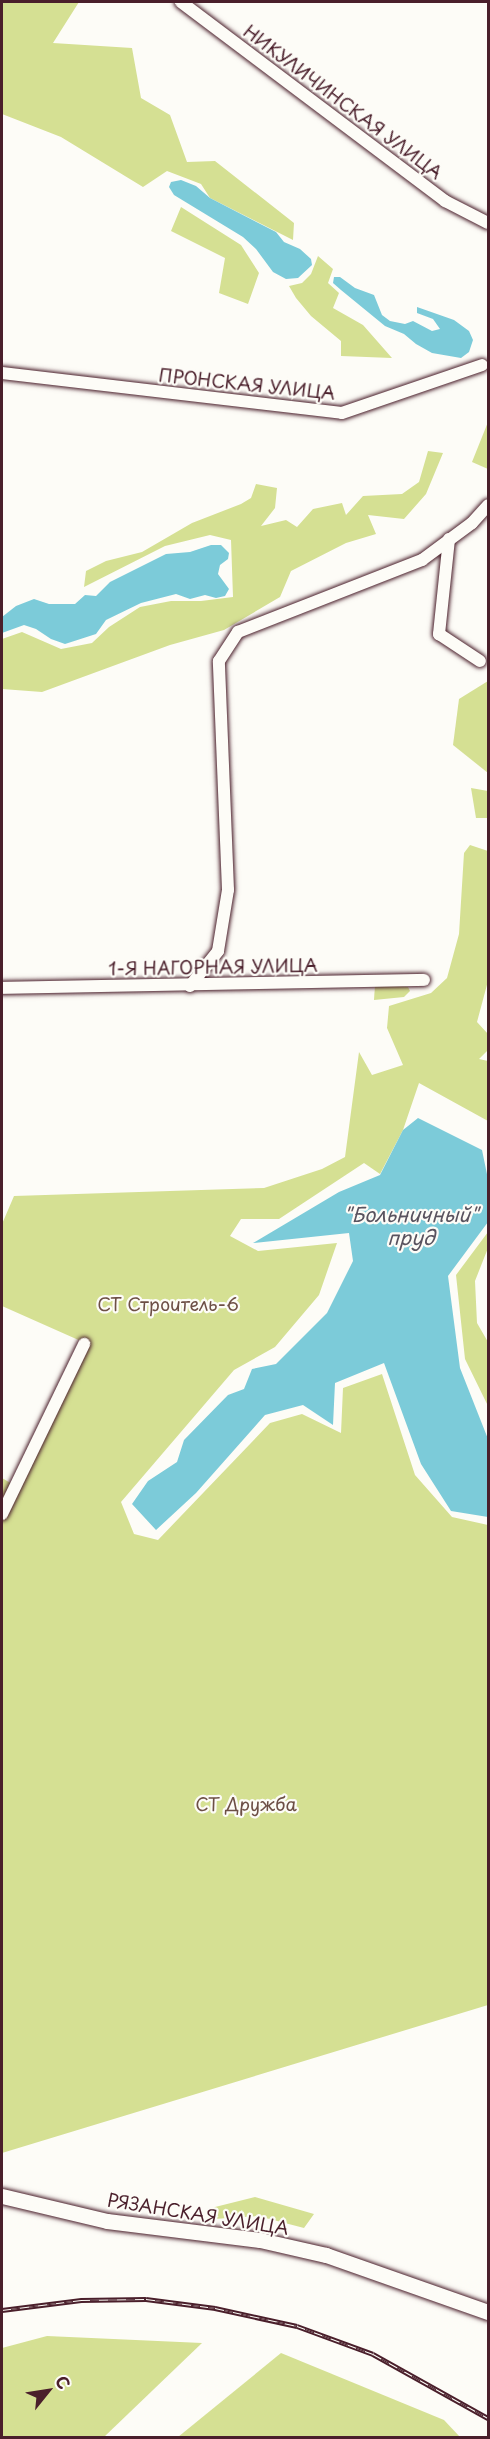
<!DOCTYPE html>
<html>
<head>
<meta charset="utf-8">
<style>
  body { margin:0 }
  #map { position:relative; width:490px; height:2439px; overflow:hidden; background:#fdfcf7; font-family:"Playpen Sans",sans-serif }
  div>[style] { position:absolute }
  .green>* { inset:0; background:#d5e093 }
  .water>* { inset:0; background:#7ccbd9 }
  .roads { filter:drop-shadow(0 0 2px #4a1f2b) drop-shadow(0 0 2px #4a1f2b) }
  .minor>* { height:12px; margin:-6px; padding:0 6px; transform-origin:6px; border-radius:6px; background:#fdfcf7 }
  .tertiary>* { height:15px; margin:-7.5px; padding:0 7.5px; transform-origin:7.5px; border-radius:7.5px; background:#fdfcf7 }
  .rail>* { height:5px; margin-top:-2.5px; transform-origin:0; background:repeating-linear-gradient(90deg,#fdfcf7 0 9px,#4a1f2b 0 18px); box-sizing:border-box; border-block:2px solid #4a1f2b }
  span { translate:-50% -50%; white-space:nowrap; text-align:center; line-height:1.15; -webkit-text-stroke:4.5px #fdfcf7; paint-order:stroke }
  .street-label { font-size:18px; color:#4a1f2b }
  .park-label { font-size:18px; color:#6d4f45 }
  .water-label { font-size:20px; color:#59535f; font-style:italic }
  .frame { position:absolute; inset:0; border:3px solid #4a1f2b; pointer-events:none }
  .north { position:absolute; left:18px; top:2361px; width:60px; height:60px; -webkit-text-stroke:4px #fdfcf7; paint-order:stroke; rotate:60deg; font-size:16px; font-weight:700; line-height:24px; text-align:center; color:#4a1f2b }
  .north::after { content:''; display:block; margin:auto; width:21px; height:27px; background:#4a1f2b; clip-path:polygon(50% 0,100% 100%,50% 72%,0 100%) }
</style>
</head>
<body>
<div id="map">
  <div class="green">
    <i style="clip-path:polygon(2px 2px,79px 2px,53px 43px,132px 48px,141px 98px,170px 115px,187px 162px,215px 161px,294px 223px,293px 240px,210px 198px,201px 184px,167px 171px,143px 187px,61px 137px,2px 114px)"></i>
    <i style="clip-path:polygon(181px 207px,241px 245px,259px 273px,248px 304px,219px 293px,225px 258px,171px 231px)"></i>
    <i style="clip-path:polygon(318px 256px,333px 269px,328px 283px,339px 293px,333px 308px,363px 325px,392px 358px,341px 356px,341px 341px,311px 316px,296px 298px,289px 286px,302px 283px,311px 274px)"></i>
    <i style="clip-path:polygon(488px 422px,488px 469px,472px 462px)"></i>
    <i style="clip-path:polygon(428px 451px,443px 453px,426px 494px,404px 519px,368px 515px,376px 534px,346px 543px,291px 571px,280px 597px,224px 630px,170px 645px,42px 692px,2px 689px,2px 639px,22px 632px,61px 649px,92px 643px,109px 627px,140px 607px,171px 601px,201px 601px,233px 597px,231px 540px,210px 535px,165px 546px,84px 587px,86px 571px,106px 561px,142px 552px,192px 523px,241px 504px,251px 498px,256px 484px,277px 488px,275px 508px,261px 526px,286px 520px,297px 527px,313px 509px,342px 503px,346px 515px,363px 496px,402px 494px,419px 482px)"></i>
    <i style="clip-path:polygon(488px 681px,488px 773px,453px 745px,459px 699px)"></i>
    <i style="clip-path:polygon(471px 788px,488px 791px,488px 818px,476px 818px)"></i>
    <i style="clip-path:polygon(470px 845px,488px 851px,488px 981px,477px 1022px,488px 1034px,488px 1050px,479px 1059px,488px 1061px,488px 1121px,419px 1083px,403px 1130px,380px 1174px,364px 1163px,279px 1219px,241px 1219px,230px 1236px,258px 1251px,337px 1243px,319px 1295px,275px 1347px,234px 1370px,121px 1502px,134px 1534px,158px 1540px,270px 1423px,302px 1414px,341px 1433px,343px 1388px,382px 1374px,415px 1475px,452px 1517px,488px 1525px,488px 2005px,2px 2153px,2px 1478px,14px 1485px,83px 1342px,2px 1306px,2px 1224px,14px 1196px,264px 1188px,322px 1169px,345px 1157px,359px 1052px,372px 1075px,403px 1065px,387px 1028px,389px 1006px,431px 993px,447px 978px,459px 934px,464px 853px)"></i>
    <i style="clip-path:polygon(375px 985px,397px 985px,408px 987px,410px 991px,404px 997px,374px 1000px)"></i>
    <i style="clip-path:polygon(488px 1232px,488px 1248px,475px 1281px,477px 1323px,488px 1342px,488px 1406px,465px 1359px,456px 1275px)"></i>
    <i style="clip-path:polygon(255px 2197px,314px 2214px,304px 2228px,258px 2216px,214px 2219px,207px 2209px)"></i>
    <i style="clip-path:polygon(47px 2336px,202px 2343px,104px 2437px,2px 2437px,2px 2348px)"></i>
    <i style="clip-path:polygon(281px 2353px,444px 2420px,460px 2437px,178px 2437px)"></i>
  </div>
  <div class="water">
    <i style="clip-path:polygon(181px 180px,196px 186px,210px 198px,276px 232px,284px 242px,300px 249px,311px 259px,312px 265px,298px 278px,286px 279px,273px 272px,256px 249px,243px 237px,174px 195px,169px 187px,171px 182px)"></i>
    <i style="clip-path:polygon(334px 277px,340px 277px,355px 288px,374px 295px,382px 315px,390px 321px,405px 324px,413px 321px,432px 331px,440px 329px,433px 319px,417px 313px,417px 307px,454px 320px,469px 331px,473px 340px,469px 352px,461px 358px,432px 353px,416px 344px,404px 334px,385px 326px,341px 290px,333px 283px)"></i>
    <i style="clip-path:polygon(211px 545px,221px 545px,229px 553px,228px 559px,220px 565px,218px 574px,229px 589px,225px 596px,216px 598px,205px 595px,190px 599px,176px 594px,141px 603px,106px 620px,96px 634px,65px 644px,51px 639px,36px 629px,24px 625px,2px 633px,2px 617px,16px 606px,34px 599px,49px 604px,75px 604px,85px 595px,96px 596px,110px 582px,166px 554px,190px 552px)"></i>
    <i style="clip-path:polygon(418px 1118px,482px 1150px,488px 1179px,488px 1222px,448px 1276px,460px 1368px,488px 1439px,488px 1517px,451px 1511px,421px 1464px,384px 1363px,335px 1383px,333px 1425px,303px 1405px,265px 1415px,196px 1493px,156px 1530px,132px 1504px,148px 1481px,177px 1462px,184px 1440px,228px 1395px,244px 1389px,252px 1369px,276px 1364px,327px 1313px,353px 1261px,349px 1233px,253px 1243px,339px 1192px,380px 1175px,403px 1130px)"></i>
  </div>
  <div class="roads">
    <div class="minor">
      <i style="left:181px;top:2px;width:331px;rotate:37deg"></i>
      <i style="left:445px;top:201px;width:48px;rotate:27.1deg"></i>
      <i style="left:2px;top:373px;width:342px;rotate:6.7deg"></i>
      <i style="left:342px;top:413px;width:148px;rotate:-18.9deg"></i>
      <i style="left:449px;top:539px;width:96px;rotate:96deg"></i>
      <i style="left:439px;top:634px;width:49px;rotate:33.4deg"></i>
      <i style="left:190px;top:986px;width:45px;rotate:-51.3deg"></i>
      <i style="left:218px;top:951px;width:62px;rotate:-80.7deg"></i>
      <i style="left:228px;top:890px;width:229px;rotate:-92.3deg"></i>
      <i style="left:219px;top:661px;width:35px;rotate:-57deg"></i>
      <i style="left:238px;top:632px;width:198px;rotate:-21.4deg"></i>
      <i style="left:422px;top:560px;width:62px;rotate:-36.5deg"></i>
      <i style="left:472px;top:523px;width:24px;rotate:-48deg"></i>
      <i style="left:2px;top:988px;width:422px;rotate:-1.1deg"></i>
      <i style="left:2px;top:1514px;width:189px;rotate:-64.2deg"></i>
    </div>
    <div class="tertiary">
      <i style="left:2px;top:2196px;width:108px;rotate:13.4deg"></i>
      <i style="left:107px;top:2221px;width:154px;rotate:7.1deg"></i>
      <i style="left:260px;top:2240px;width:68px;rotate:12.8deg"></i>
      <i style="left:326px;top:2255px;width:172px;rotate:19.4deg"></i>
    </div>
  </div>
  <div class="rail">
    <i style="left:2px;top:2310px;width:80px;rotate:-7.2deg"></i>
    <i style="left:81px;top:2300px;width:65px;rotate:-0.9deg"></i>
    <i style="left:146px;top:2299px;width:70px;rotate:7.4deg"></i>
    <i style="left:215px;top:2308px;width:84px;rotate:12.4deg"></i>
    <i style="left:297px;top:2326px;width:81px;rotate:20.2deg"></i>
    <i style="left:373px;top:2354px;width:132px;rotate:29.1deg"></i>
  </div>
  <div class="street-label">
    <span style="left:343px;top:102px;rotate:37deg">НИКУЛИЧИНСКАЯ УЛИЦА</span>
    <span style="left:247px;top:384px;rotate:6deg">ПРОНСКАЯ УЛИЦА</span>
    <span style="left:213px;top:967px;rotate:-1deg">1-Я НАГОРНАЯ УЛИЦА</span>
    <span style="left:198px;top:2214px;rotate:9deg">РЯЗАНСКАЯ УЛИЦА</span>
  </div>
  <div class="park-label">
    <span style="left:168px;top:1304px">СТ Строитель-6</span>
    <span style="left:246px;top:1804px">СТ Дружба</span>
  </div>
  <div class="water-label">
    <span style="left:411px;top:1226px">"Больничный"<br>пруд</span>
  </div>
  <div class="frame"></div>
  <div class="north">С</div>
</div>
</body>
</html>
